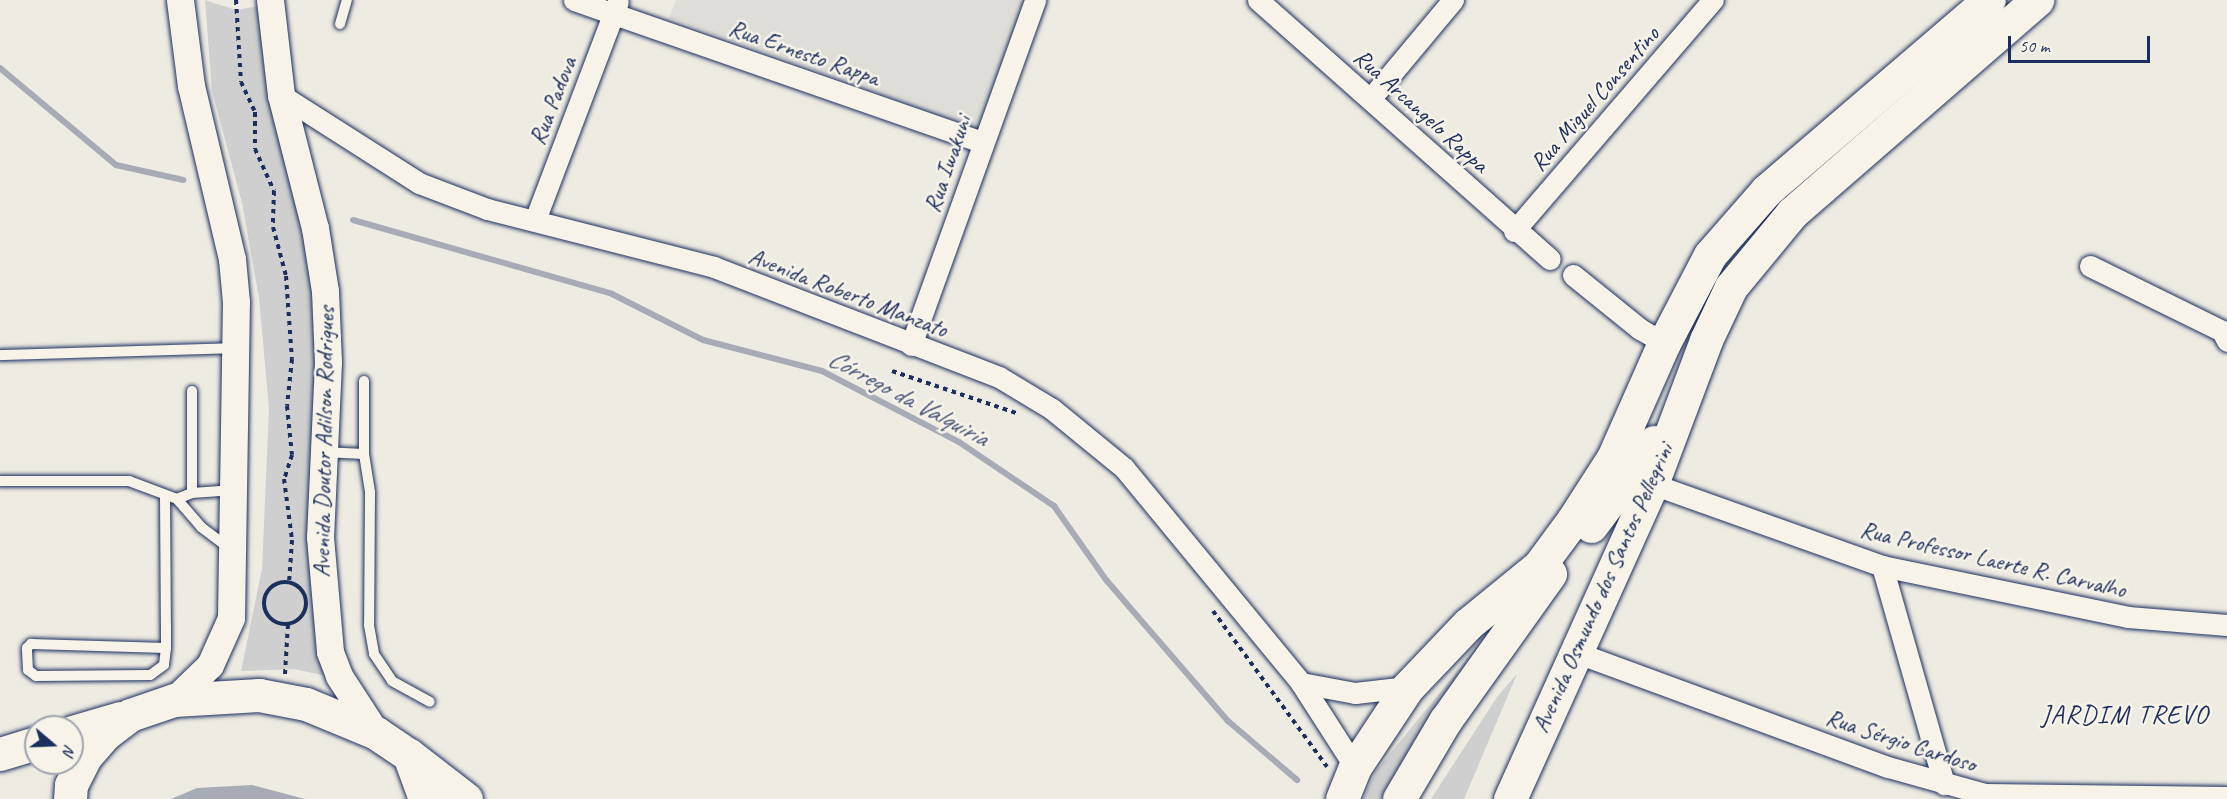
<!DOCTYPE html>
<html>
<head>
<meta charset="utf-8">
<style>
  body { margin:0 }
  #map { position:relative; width:2227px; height:799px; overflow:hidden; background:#eeebe2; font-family:Caveat,sans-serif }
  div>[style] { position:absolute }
  .built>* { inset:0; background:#deddd8 }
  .green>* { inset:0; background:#cfcfcf }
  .water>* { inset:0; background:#a6abb5 }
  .stream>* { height:6px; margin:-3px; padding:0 3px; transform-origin:3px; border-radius:3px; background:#a6abb5 }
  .path>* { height:4px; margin-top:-2px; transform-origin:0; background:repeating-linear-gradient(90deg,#1b2f5e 0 4.5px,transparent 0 9px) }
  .path>.ring { margin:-2px; padding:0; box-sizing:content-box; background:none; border:4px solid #1b2f5e; border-radius:50% }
  .roads { filter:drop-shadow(0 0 2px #1b2f5e) drop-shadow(0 0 2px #1b2f5e) }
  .service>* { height:10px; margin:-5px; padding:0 5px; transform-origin:5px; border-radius:5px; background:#f7f3e8 }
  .minor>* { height:21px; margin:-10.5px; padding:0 10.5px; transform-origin:10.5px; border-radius:10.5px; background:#f7f3e8 }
  .tertiary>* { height:27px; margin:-13.5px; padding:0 13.5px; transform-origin:13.5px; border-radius:13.5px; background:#f7f3e8 }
  .primary>* { height:33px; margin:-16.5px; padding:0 16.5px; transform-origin:16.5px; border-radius:16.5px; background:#f7f3e8 }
  .trunk>* { height:33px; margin:-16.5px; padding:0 16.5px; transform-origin:16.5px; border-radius:16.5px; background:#f7f3e8 }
  span { translate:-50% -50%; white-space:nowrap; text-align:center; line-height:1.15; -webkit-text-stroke:5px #f7f3e8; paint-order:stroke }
  .street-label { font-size:24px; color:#1b2f5e }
  .water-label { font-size:26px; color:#455478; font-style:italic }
  .neighbourhood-label { font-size:26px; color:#1b2f5e; letter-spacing:1.5px }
  .north { position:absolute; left:24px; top:715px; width:60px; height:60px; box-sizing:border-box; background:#f7f3e8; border:2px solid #9fa5b1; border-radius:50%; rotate:109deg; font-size:16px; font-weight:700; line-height:24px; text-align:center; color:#1b2f5e }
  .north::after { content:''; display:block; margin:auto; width:21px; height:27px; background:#1b2f5e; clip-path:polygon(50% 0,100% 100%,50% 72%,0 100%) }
  .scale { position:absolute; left:2008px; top:36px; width:142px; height:27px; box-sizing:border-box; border:3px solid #1b2f5e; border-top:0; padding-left:8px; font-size:18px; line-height:21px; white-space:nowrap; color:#1b2f5e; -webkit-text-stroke:4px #f7f3e8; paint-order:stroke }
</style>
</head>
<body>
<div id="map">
  <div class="built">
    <i style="clip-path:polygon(676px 0,1025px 0,977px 129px,669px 18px)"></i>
  </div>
  <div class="green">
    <i style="clip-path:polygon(205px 0,236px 10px,259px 6px,311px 231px,331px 677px,294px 669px,241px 671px,262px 569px,269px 409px,259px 298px,242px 203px,212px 91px)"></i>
    <i style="clip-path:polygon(1483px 640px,1381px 799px,1363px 799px,1376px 771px)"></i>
    <i style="clip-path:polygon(1517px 674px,1464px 799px,1431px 799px,1497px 697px)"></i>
  </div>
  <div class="water">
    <i style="clip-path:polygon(252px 785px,305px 799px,171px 799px,197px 788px)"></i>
  </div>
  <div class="stream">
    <i style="left:0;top:68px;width:151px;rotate:39.9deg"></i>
    <i style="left:116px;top:165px;width:69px;rotate:12.6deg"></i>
    <i style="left:353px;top:220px;width:269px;rotate:15.9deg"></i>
    <i style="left:612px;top:294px;width:102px;rotate:26.8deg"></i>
    <i style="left:703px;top:340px;width:123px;rotate:14.6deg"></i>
    <i style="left:822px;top:371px;width:154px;rotate:27.4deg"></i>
    <i style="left:959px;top:442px;width:115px;rotate:34deg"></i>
    <i style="left:1054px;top:506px;width:92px;rotate:54.8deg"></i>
    <i style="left:1107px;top:581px;width:185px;rotate:49.2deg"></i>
    <i style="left:1228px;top:721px;width:91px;rotate:40.5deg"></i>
  </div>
  <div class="path">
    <i style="left:236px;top:0;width:82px;rotate:86.5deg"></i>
    <i style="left:241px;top:82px;width:33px;rotate:65deg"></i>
    <i style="left:255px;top:112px;width:37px;rotate:90deg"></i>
    <i style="left:255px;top:149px;width:46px;rotate:65.7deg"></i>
    <i style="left:274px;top:191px;width:36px;rotate:92deg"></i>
    <i style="left:273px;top:227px;width:51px;rotate:75.1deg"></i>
    <i style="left:286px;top:276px;width:83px;rotate:85.9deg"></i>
    <i style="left:292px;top:359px;width:47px;rotate:96.1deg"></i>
    <i style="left:287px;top:406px;width:49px;rotate:84.2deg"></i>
    <i style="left:292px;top:455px;width:25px;rotate:108deg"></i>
    <i style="left:284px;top:479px;width:62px;rotate:82.5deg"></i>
    <i style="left:292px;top:540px;width:43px;rotate:94deg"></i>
    <i style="left:892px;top:371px;width:134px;rotate:18.7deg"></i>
    <i class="ring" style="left:264px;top:582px;width:38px;height:38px"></i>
    <i style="left:1213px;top:611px;width:193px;rotate:53.8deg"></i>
    <i style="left:285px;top:674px;width:50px;rotate:-86.6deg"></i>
  </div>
  <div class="roads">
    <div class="service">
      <i style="left:340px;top:24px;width:25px;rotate:-74deg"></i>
      <i style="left:0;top:355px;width:234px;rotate:-1.7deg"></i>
      <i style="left:364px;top:381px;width:73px;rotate:90deg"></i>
      <i style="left:364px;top:454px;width:39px;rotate:81deg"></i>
      <i style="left:370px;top:493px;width:132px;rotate:90.4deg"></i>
      <i style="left:369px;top:625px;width:29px;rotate:80deg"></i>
      <i style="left:374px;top:654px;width:32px;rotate:56deg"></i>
      <i style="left:392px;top:681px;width:43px;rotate:28.9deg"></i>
      <i style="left:323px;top:452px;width:41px;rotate:2.8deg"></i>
      <i style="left:0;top:481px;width:129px"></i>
      <i style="left:129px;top:481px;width:51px;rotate:20.6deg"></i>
      <i style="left:177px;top:499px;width:16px;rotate:-22deg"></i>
      <i style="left:192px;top:493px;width:39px;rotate:-4deg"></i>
      <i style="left:192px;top:493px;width:102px;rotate:-90deg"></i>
      <i style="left:165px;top:496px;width:129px;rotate:89.6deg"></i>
      <i style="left:166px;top:625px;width:23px;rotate:90deg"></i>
      <i style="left:166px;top:648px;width:17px;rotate:97deg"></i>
      <i style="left:164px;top:665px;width:17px;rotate:144deg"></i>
      <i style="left:150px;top:675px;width:114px;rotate:179.5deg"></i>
      <i style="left:36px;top:676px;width:10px;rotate:-143deg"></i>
      <i style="left:28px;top:670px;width:22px;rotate:-93deg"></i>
      <i style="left:27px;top:648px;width:6px;rotate:-45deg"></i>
      <i style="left:31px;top:644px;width:135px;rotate:1.7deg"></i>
      <i style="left:177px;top:499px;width:37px;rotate:49deg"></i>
      <i style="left:201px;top:527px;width:35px;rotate:37deg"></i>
    </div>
    <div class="minor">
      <i style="left:574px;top:0;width:432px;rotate:19.2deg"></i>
      <i style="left:1258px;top:0;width:390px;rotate:41.6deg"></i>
      <i style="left:281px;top:95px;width:164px;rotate:32.5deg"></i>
      <i style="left:419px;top:183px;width:73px;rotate:20.9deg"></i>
      <i style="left:487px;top:209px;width:234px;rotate:14.3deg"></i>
      <i style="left:714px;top:267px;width:305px;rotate:21.1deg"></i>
      <i style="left:999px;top:377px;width:62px;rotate:31.1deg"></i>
      <i style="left:1052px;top:409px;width:93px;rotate:39.3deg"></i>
      <i style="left:1124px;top:468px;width:278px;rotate:50.5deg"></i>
      <i style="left:1301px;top:683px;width:100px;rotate:57.3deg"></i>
      <i style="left:1371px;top:98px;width:128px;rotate:-50.1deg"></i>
      <i style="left:535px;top:220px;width:233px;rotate:-69.2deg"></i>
      <i style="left:1514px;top:231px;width:305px;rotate:-49.3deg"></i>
      <i style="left:2090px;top:266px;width:147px;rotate:26.2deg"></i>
      <i style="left:2222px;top:331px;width:11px;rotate:63deg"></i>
      <i style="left:1573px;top:275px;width:86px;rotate:38.9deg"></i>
      <i style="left:1640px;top:329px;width:28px;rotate:30deg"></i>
      <i style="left:911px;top:345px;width:367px;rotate:-70.2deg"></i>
      <i style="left:1652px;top:484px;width:244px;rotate:19.6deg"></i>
      <i style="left:1882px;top:566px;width:251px;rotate:11.7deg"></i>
      <i style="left:2128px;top:617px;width:99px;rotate:4.6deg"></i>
      <i style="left:1882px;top:566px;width:227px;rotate:74.1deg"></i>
      <i style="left:1575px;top:652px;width:333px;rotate:20.2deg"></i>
      <i style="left:1888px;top:767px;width:101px;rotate:15.6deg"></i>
      <i style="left:1985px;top:794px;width:242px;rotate:0.7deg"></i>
      <i style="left:1301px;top:683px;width:55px;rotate:10.5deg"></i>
      <i style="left:1355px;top:693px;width:53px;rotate:-6.5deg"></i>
    </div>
    <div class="tertiary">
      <i style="left:270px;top:0;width:96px;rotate:83.4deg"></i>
      <i style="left:281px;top:95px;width:137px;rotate:75.7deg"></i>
      <i style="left:315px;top:228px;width:64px;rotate:81deg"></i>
      <i style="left:325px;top:291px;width:71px;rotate:87.6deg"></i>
      <i style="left:328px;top:362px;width:175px;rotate:92.6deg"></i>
      <i style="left:320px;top:537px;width:115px;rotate:85deg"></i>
      <i style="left:330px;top:652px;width:26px;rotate:69deg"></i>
      <i style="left:339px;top:676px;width:68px;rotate:57deg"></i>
      <i style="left:174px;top:700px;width:50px;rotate:-44.2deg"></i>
      <i style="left:210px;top:665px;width:51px;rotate:-65.9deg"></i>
      <i style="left:231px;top:618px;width:316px;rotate:-89.1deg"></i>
      <i style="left:236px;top:302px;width:43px;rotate:-95.3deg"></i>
      <i style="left:232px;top:259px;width:178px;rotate:-103.3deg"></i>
      <i style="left:191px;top:86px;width:87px;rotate:-97.3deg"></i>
    </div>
    <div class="primary">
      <i style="left:1591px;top:526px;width:105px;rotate:-53.1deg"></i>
      <i style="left:1342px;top:799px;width:35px;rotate:-68deg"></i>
      <i style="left:1355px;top:767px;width:96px;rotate:-56.5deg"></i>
      <i style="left:1408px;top:687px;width:87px;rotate:-46.4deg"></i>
      <i style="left:1468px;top:624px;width:92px;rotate:-39.2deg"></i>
      <i style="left:1539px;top:566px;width:57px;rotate:-53.5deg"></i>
      <i style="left:1573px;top:520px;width:74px;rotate:-57.2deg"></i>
      <i style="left:1613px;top:458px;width:126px;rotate:-66.1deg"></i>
      <i style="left:1664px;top:343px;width:99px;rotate:-62.4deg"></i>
      <i style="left:1710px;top:255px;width:86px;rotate:-48.8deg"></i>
      <i style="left:1767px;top:190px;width:292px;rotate:-40.6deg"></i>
      <i style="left:1399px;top:799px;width:91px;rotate:-59.5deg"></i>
      <i style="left:1445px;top:721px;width:181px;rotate:-54.5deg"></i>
      <i style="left:1510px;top:799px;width:346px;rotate:-65.7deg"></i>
      <i style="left:1652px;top:484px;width:154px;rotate:-69.4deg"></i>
      <i style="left:1706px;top:340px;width:59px;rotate:-64.7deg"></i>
      <i style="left:1731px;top:287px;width:96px;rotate:-50.5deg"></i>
      <i style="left:1792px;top:213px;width:325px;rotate:-41deg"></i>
    </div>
    <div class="trunk">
      <i style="left:72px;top:732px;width:50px;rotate:-16.3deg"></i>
      <i style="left:0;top:754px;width:38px;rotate:-17deg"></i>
      <i style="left:409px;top:755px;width:72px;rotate:37.7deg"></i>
      <i style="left:70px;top:799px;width:14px;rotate:-86deg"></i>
      <i style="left:71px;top:785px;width:31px;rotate:-63deg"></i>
      <i style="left:85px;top:757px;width:30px;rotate:-49deg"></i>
      <i style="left:105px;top:734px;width:31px;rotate:-37deg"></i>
      <i style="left:130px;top:715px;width:46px;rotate:-18.8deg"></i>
      <i style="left:174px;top:700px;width:85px;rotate:-3.4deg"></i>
      <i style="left:259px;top:695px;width:48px;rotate:10.8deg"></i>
      <i style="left:306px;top:704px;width:76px;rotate:22.5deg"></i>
      <i style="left:376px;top:733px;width:40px;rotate:34deg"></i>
      <i style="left:409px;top:755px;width:47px;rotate:70deg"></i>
    </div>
  </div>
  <div class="street-label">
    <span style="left:804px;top:53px;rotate:19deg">Rua Ernesto Rappa</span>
    <span style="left:1595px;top:99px;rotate:-49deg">Rua Miguel Consentino</span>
    <span style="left:553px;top:101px;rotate:-69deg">Rua Padova</span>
    <span style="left:1421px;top:111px;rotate:42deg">Rua Arcangelo Rappa</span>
    <span style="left:948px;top:164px;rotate:-71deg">Rua Iwakuni</span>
    <span style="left:848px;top:293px;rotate:21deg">Avenida Roberto Manzato</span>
    <span style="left:324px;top:442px;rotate:-89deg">Avenida Doutor Adilson Rodrigues</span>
    <span style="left:1993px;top:560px;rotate:13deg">Rua Professor Laerte R. Carvalho</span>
    <span style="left:1603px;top:588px;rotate:-66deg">Avenida Osmundo dos Santos Pellegrini</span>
    <span style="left:1901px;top:741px;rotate:18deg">Rua Sérgio Cardoso</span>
  </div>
  <div class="water-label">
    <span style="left:908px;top:398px;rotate:28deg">Córrego da Valquiria</span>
  </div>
  <div class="neighbourhood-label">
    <span style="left:2125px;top:715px">JARDIM TREVO</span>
  </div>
  <div class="north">N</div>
  <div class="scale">50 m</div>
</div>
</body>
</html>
